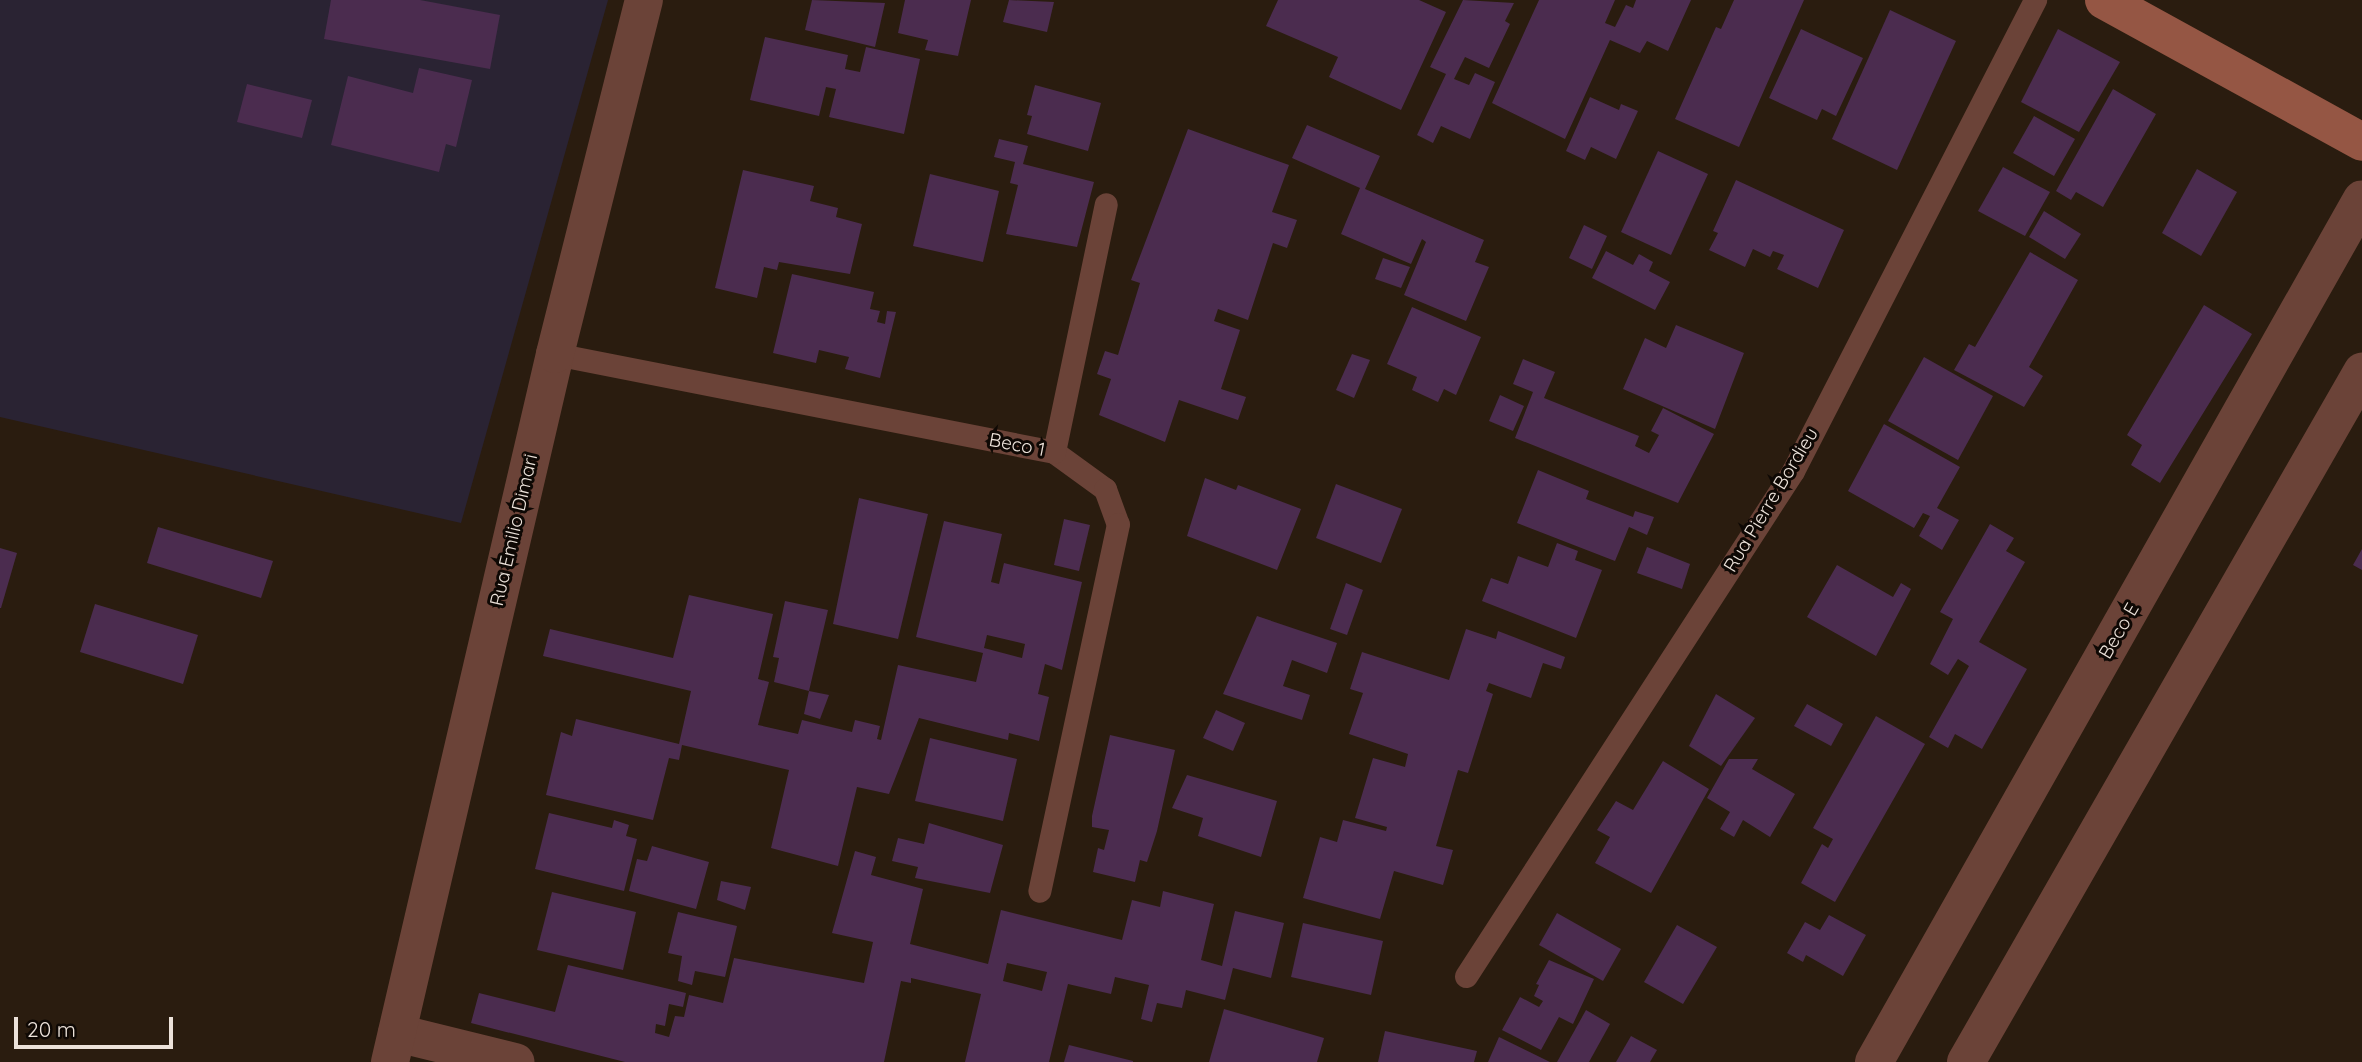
<!DOCTYPE html>
<html>
<head>
<meta charset="utf-8">
<style>
  body { margin:0 }
  #map { position:relative; width:2362px; height:1062px; overflow:hidden; background:#2a1c0f; font-family:Quicksand,sans-serif }
  div>[style] { position:absolute }
  .industrial>* { inset:0; background:#2a2333 }
  .building>* { inset:0; background:#4b2c4f }
  .lane>* { height:23px; margin:-11.5px; padding:0 11.5px; transform-origin:11.5px; border-radius:11.5px; background:#6b4338 }
  .street>* { height:38px; margin:-19px; padding:0 19px; transform-origin:19px; border-radius:19px; background:#6b4338 }
  .secondary>* { height:38px; margin:-19px; padding:0 19px; transform-origin:19px; border-radius:19px; background:#955644 }
  span { translate:-50% -50%; white-space:nowrap; text-align:center; line-height:1.15; -webkit-text-stroke:6px #0e0804; paint-order:stroke }
  .street-label { font-size:19px; color:#ece2da }
  .scale { position:absolute; left:14px; top:1017px; width:159px; height:32px; box-sizing:border-box; border:4px solid #ece2da; border-top:0; padding-left:9px; font-size:21px; line-height:24px; white-space:nowrap; color:#ece2da; -webkit-text-stroke:5px #0e0804; paint-order:stroke }
</style>
</head>
<body>
<div id="map">
  <div class="industrial">
    <i style="clip-path:polygon(0 0,608px 0,461px 523px,0 417px)"></i>
  </div>
  <div class="building">
    <i style="clip-path:polygon(331px 0,420px 0,500px 15px,490px 69px,324px 39px)"></i>
    <i style="clip-path:polygon(812px 0,885px 3px,875px 47px,805px 30px)"></i>
    <i style="clip-path:polygon(905px 0,971px 0,958px 56px,925px 50px,928px 40px,898px 33px)"></i>
    <i style="clip-path:polygon(1009px 0,1054px 2px,1047px 32px,1003px 22px)"></i>
    <i style="clip-path:polygon(1278px 0,1419px 0,1446px 12px,1401px 110px,1329px 77px,1338px 57px,1266px 26px)"></i>
    <i style="clip-path:polygon(1463px 0,1514px 3px,1505px 21px,1510px 24px,1489px 68px,1465px 57px,1454px 79px,1469px 85px,1475px 73px,1495px 82px,1470px 139px,1441px 126px,1433px 143px,1417px 135px,1446px 74px,1430px 67px)"></i>
    <i style="clip-path:polygon(1539px 0,1615px 0,1605px 23px,1615px 27px,1626px 5px,1633px 8px,1636px 0,1691px 0,1668px 51px,1647px 41px,1640px 53px,1610px 40px,1565px 139px,1492px 103px)"></i>
    <i style="clip-path:polygon(1734px 0,1804px 0,1739px 147px,1675px 119px,1716px 27px,1721px 29px)"></i>
    <i style="clip-path:polygon(1890px 10px,1956px 41px,1897px 170px,1832px 139px)"></i>
    <i style="clip-path:polygon(1801px 29px,1863px 58px,1836px 116px,1822px 109px,1817px 120px,1769px 98px)"></i>
    <i style="clip-path:polygon(2058px 29px,2120px 62px,2079px 132px,2021px 102px)"></i>
    <i style="clip-path:polygon(765px 37px,848px 55px,845px 69px,860px 72px,866px 47px,920px 59px,904px 134px,829px 117px,836px 89px,826px 87px,819px 116px,750px 100px)"></i>
    <i style="clip-path:polygon(419px 68px,472px 80px,456px 147px,446px 144px,439px 172px,331px 145px,348px 76px,413px 93px)"></i>
    <i style="clip-path:polygon(247px 84px,312px 100px,302px 138px,237px 122px)"></i>
    <i style="clip-path:polygon(1035px 85px,1101px 103px,1088px 151px,1027px 134px,1032px 116px,1027px 115px)"></i>
    <i style="clip-path:polygon(2113px 89px,2156px 114px,2103px 207px,2076px 192px,2071px 200px,2056px 191px)"></i>
    <i style="clip-path:polygon(1590px 97px,1619px 110px,1621px 104px,1638px 111px,1616px 159px,1591px 147px,1585px 160px,1566px 151px)"></i>
    <i style="clip-path:polygon(2034px 116px,2075px 139px,2054px 176px,2013px 153px)"></i>
    <i style="clip-path:polygon(1307px 125px,1380px 156px,1365px 189px,1484px 240px,1475px 262px,1489px 267px,1466px 321px,1404px 295px,1426px 242px,1422px 239px,1411px 264px,1341px 234px,1360px 188px,1292px 158px)"></i>
    <i style="clip-path:polygon(1188px 129px,1289px 165px,1272px 212px,1297px 220px,1287px 248px,1273px 243px,1248px 320px,1218px 309px,1214px 321px,1240px 330px,1221px 389px,1246px 397px,1238px 420px,1179px 400px,1165px 442px,1099px 415px,1111px 379px,1097px 374px,1105px 351px,1118px 355px,1140px 283px,1131px 280px)"></i>
    <i style="clip-path:polygon(999px 139px,1028px 146px,1023px 164px,1094px 182px,1077px 247px,1006px 234px,1018px 185px,1010px 183px,1015px 162px,994px 157px)"></i>
    <i style="clip-path:polygon(1658px 151px,1708px 174px,1671px 255px,1621px 232px)"></i>
    <i style="clip-path:polygon(2003px 167px,2050px 192px,2025px 236px,1978px 211px)"></i>
    <i style="clip-path:polygon(2197px 169px,2237px 192px,2201px 256px,2162px 233px)"></i>
    <i style="clip-path:polygon(743px 170px,814px 186px,810px 201px,838px 208px,836px 217px,862px 224px,850px 274px,779px 262px,777px 270px,764px 267px,757px 298px,715px 288px)"></i>
    <i style="clip-path:polygon(930px 174px,999px 191px,983px 262px,913px 246px)"></i>
    <i style="clip-path:polygon(1736px 180px,1844px 230px,1818px 288px,1777px 269px,1784px 255px,1773px 251px,1770px 257px,1753px 249px,1745px 267px,1709px 250px,1718px 233px,1713px 231px)"></i>
    <i style="clip-path:polygon(2044px 211px,2081px 234px,2065px 259px,2029px 237px)"></i>
    <i style="clip-path:polygon(1584px 225px,1607px 236px,1592px 269px,1569px 258px)"></i>
    <i style="clip-path:polygon(1606px 251px,1633px 265px,1639px 254px,1653px 262px,1649px 271px,1670px 282px,1655px 310px,1592px 278px)"></i>
    <i style="clip-path:polygon(2030px 252px,2078px 280px,2029px 367px,2043px 376px,2024px 407px,1954px 370px,1969px 344px,1975px 347px)"></i>
    <i style="clip-path:polygon(1383px 258px,1410px 267px,1401px 288px,1375px 279px)"></i>
    <i style="clip-path:polygon(792px 274px,874px 292px,870px 309px,880px 311px,877px 322px,885px 324px,887px 311px,896px 312px,880px 378px,845px 369px,849px 357px,819px 350px,816px 363px,773px 353px)"></i>
    <i style="clip-path:polygon(2204px 305px,2252px 334px,2160px 483px,2131px 465px,2142px 445px,2127px 435px)"></i>
    <i style="clip-path:polygon(1412px 307px,1481px 337px,1456px 395px,1444px 389px,1438px 402px,1412px 390px,1417px 377px,1387px 364px)"></i>
    <i style="clip-path:polygon(1676px 325px,1744px 353px,1715px 429px,1623px 389px,1645px 338px,1666px 348px)"></i>
    <i style="clip-path:polygon(1352px 354px,1370px 360px,1354px 398px,1336px 390px)"></i>
    <i style="clip-path:polygon(1924px 357px,1993px 396px,1958px 460px,1888px 421px)"></i>
    <i style="clip-path:polygon(1523px 359px,1555px 372px,1544px 398px,1639px 436px,1635px 446px,1649px 453px,1659px 435px,1651px 431px,1663px 408px,1714px 434px,1678px 503px,1515px 438px,1533px 392px,1513px 384px)"></i>
    <i style="clip-path:polygon(1500px 395px,1524px 406px,1513px 431px,1489px 421px)"></i>
    <i style="clip-path:polygon(1884px 424px,1960px 467px,1937px 508px,1959px 520px,1942px 550px,1919px 536px,1930px 516px,1923px 513px,1914px 528px,1848px 491px)"></i>
    <i style="clip-path:polygon(1538px 470px,1589px 491px,1586px 499px,1633px 517px,1635px 511px,1654px 517px,1647px 535px,1629px 527px,1615px 561px,1517px 523px)"></i>
    <i style="clip-path:polygon(1205px 478px,1236px 490px,1238px 485px,1301px 509px,1277px 570px,1187px 536px)"></i>
    <i style="clip-path:polygon(1336px 484px,1402px 509px,1381px 563px,1316px 538px)"></i>
    <i style="clip-path:polygon(859px 498px,928px 514px,898px 639px,833px 624px)"></i>
    <i style="clip-path:polygon(1064px 519px,1090px 525px,1079px 571px,1054px 565px)"></i>
    <i style="clip-path:polygon(evenodd,944px 521px,1002px 534px,991px 582px,999px 584px,1004px 563px,1082px 582px,1062px 670px,1045px 664px,1038px 694px,1049px 697px,1039px 741px,1009px 733px,1008px 740px,919px 718px,889px 794px,857px 787px,838px 866px,771px 848px,789px 770px,682px 745px,679px 760px,669px 758px,653px 820px,546px 795px,561px 732px,572px 736px,576px 719px,679px 744px,691px 691px,543px 656px,550px 629px,673px 658px,689px 595px,773px 614px,758px 679px,769px 682px,758px 725px,798px 734px,802px 720px,852px 732px,855px 720px,880px 726px,877px 739px,881px 740px,898px 665px,976px 682px,983px 653px,916px 637px,944px 521px,987px 635px,1025px 644px,1022px 658px,984px 648px,987px 635px)"></i>
    <i style="clip-path:polygon(1990px 524px,2014px 538px,2006px 551px,2025px 562px,1979px 642px,2027px 669px,1982px 749px,1955px 734px,1948px 748px,1929px 737px,1969px 666px,1958px 659px,1948px 675px,1930px 664px,1953px 619px,1940px 612px)"></i>
    <i style="clip-path:polygon(158px 527px,273px 561px,261px 598px,147px 563px)"></i>
    <i style="clip-path:polygon(1557px 543px,1578px 551px,1575px 560px,1602px 570px,1576px 638px,1482px 601px,1491px 578px,1508px 584px,1518px 556px,1548px 567px)"></i>
    <i style="clip-path:polygon(1647px 547px,1690px 564px,1682px 589px,1637px 573px)"></i>
    <i style="clip-path:polygon(0 548px,17px 553px,1px 608px,0 608px)"></i>
    <i style="clip-path:polygon(2362px 549px,2362px 570px,2353px 565px)"></i>
    <i style="clip-path:polygon(1837px 565px,1893px 597px,1901px 583px,1911px 589px,1876px 656px,1807px 617px)"></i>
    <i style="clip-path:polygon(1346px 583px,1363px 590px,1347px 635px,1330px 629px)"></i>
    <i style="clip-path:polygon(785px 601px,828px 610px,809px 691px,774px 682px,779px 658px,773px 657px)"></i>
    <i style="clip-path:polygon(95px 604px,198px 635px,183px 684px,80px 652px)"></i>
    <i style="clip-path:polygon(1257px 616px,1337px 643px,1327px 673px,1292px 660px,1283px 686px,1310px 695px,1302px 720px,1223px 694px)"></i>
    <i style="clip-path:polygon(1466px 629px,1496px 639px,1498px 631px,1565px 657px,1561px 669px,1543px 663px,1531px 698px,1489px 683px,1486px 691px,1493px 694px,1468px 773px,1458px 770px,1436px 846px,1453px 850px,1443px 885px,1394px 871px,1380px 919px,1303px 898px,1320px 837px,1337px 842px,1343px 820px,1386px 831px,1387px 827px,1355px 818px,1373px 758px,1405px 767px,1408px 754px,1349px 734px,1363px 693px,1350px 689px,1362px 652px,1449px 680px)"></i>
    <i style="clip-path:polygon(809px 691px,829px 695px,820px 719px,804px 714px)"></i>
    <i style="clip-path:polygon(1716px 694px,1755px 718px,1721px 766px,1689px 746px)"></i>
    <i style="clip-path:polygon(1807px 704px,1843px 724px,1831px 746px,1794px 726px)"></i>
    <i style="clip-path:polygon(1216px 710px,1245px 723px,1233px 751px,1203px 738px)"></i>
    <i style="clip-path:polygon(1876px 716px,1925px 744px,1835px 902px,1801px 883px,1822px 844px,1828px 848px,1833px 839px,1813px 828px)"></i>
    <i style="clip-path:polygon(1110px 735px,1175px 750px,1157px 831px,1147px 862px,1140px 860px,1135px 882px,1093px 872px,1098px 848px,1104px 850px,1109px 830px,1092px 827px,1092px 816px)"></i>
    <i style="clip-path:polygon(930px 738px,1017px 759px,1003px 821px,915px 801px)"></i>
    <i style="clip-path:polygon(1729px 759px,1758px 759px,1752px 769px,1795px 794px,1770px 837px,1743px 820px,1734px 837px,1720px 829px,1730px 812px,1707px 798px)"></i>
    <i style="clip-path:polygon(1663px 761px,1709px 789px,1651px 893px,1595px 863px,1610px 837px,1597px 830px,1616px 801px,1633px 810px)"></i>
    <i style="clip-path:polygon(1187px 775px,1277px 801px,1261px 857px,1198px 836px,1203px 818px,1172px 808px)"></i>
    <i style="clip-path:polygon(549px 813px,612px 828px,614px 820px,629px 825px,626px 836px,637px 839px,624px 891px,535px 869px)"></i>
    <i style="clip-path:polygon(929px 823px,1003px 845px,990px 893px,915px 878px,918px 867px,892px 861px,898px 838px,924px 844px)"></i>
    <i style="clip-path:polygon(652px 846px,709px 862px,696px 909px,629px 891px,637px 859px,647px 861px)"></i>
    <i style="clip-path:polygon(evenodd,855px 851px,876px 857px,871px 875px,923px 889px,910px 944px,988px 964px,1001px 910px,1122px 940px,1132px 900px,1160px 907px,1163px 891px,1214px 904px,1201px 960px,1222px 966px,1235px 911px,1284px 923px,1271px 978px,1233px 968px,1225px 1000px,1186px 990px,1182px 1008px,1157px 1003px,1152px 1022px,1141px 1019px,1149px 985px,1115px 977px,1111px 994px,1068px 984px,1049px 1062px,965px 1062px,981px 994px,911px 978px,911px 983px,901px 981px,884px 1062px,625px 1062px,471px 1023px,479px 993px,555px 1012px,568px 965px,686px 993px,683px 1007px,669px 1004px,665px 1026px,656px 1024px,655px 1033px,669px 1037px,675px 1016px,684px 1017px,689px 995px,723px 1003px,734px 958px,864px 983px,873px 942px,832px 933px,855px 851px,1007px 963px,1047px 972px,1042px 991px,1003px 981px,1007px 963px)"></i>
    <i style="clip-path:polygon(721px 881px,751px 887px,745px 910px,717px 900px)"></i>
    <i style="clip-path:polygon(552px 892px,636px 912px,623px 970px,537px 950px)"></i>
    <i style="clip-path:polygon(678px 912px,737px 926px,725px 977px,695px 971px,692px 985px,678px 981px,682px 956px,668px 953px)"></i>
    <i style="clip-path:polygon(1557px 913px,1621px 949px,1603px 981px,1539px 945px)"></i>
    <i style="clip-path:polygon(1829px 915px,1866px 935px,1843px 976px,1806px 955px,1803px 962px,1787px 953px,1805px 922px,1820px 930px)"></i>
    <i style="clip-path:polygon(1303px 923px,1383px 941px,1371px 995px,1291px 977px)"></i>
    <i style="clip-path:polygon(1677px 925px,1717px 947px,1683px 1004px,1644px 982px)"></i>
    <i style="clip-path:polygon(1549px 960px,1594px 979px,1573px 1024px,1559px 1017px,1541px 1050px,1502px 1030px,1520px 997px,1539px 1007px,1543px 1001px,1534px 996px,1539px 985px,1536px 984px)"></i>
    <i style="clip-path:polygon(1224px 1009px,1324px 1038px,1317px 1062px,1209px 1062px)"></i>
    <i style="clip-path:polygon(1586px 1010px,1610px 1024px,1589px 1062px,1557px 1062px)"></i>
    <i style="clip-path:polygon(1385px 1031px,1477px 1051px,1474px 1062px,1378px 1062px)"></i>
    <i style="clip-path:polygon(1631px 1036px,1657px 1050px,1650px 1062px,1616px 1062px)"></i>
    <i style="clip-path:polygon(1499px 1037px,1550px 1062px,1488px 1062px)"></i>
    <i style="clip-path:polygon(1069px 1045px,1133px 1061px,1133px 1062px,1064px 1062px)"></i>
  </div>
  <div class="lane">
    <i style="left:555px;top:354px;width:509px;rotate:11.11deg"></i>
    <i style="left:1054px;top:452px;width:63px;rotate:36deg"></i>
    <i style="left:1105px;top:489px;width:37px;rotate:70deg"></i>
    <i style="left:1118px;top:524px;width:375px;rotate:102.1deg"></i>
    <i style="left:1054px;top:452px;width:253px;rotate:-78.2deg"></i>
    <i style="left:1466px;top:976px;width:602px;rotate:-57.08deg"></i>
    <i style="left:1793px;top:471px;width:530px;rotate:-62.81deg"></i>
  </div>
  <div class="street">
    <i style="left:397px;top:1033px;width:122px;rotate:13.8deg"></i>
    <i style="left:390px;top:1062px;width:727px;rotate:-76.88deg"></i>
    <i style="left:555px;top:354px;width:365px;rotate:-75.9deg"></i>
    <i style="left:1874px;top:1062px;width:991px;rotate:-60.51deg"></i>
    <i style="left:1966px;top:1062px;width:796px;rotate:-60.15deg"></i>
  </div>
  <div class="secondary">
    <i style="left:2104px;top:0;width:294px;rotate:28.8deg"></i>
  </div>
  <div class="street-label">
    <span style="left:1017px;top:445px;rotate:11deg">Beco 1</span>
    <span style="left:1771px;top:500px;rotate:-59deg">Rua Pierre Bordieu</span>
    <span style="left:514px;top:530px;rotate:-77deg">Rua Emilio Dimari</span>
    <span style="left:2119px;top:631px;rotate:-60deg">Beco E</span>
  </div>
  <div class="scale">20 m</div>
</div>
</body>
</html>
